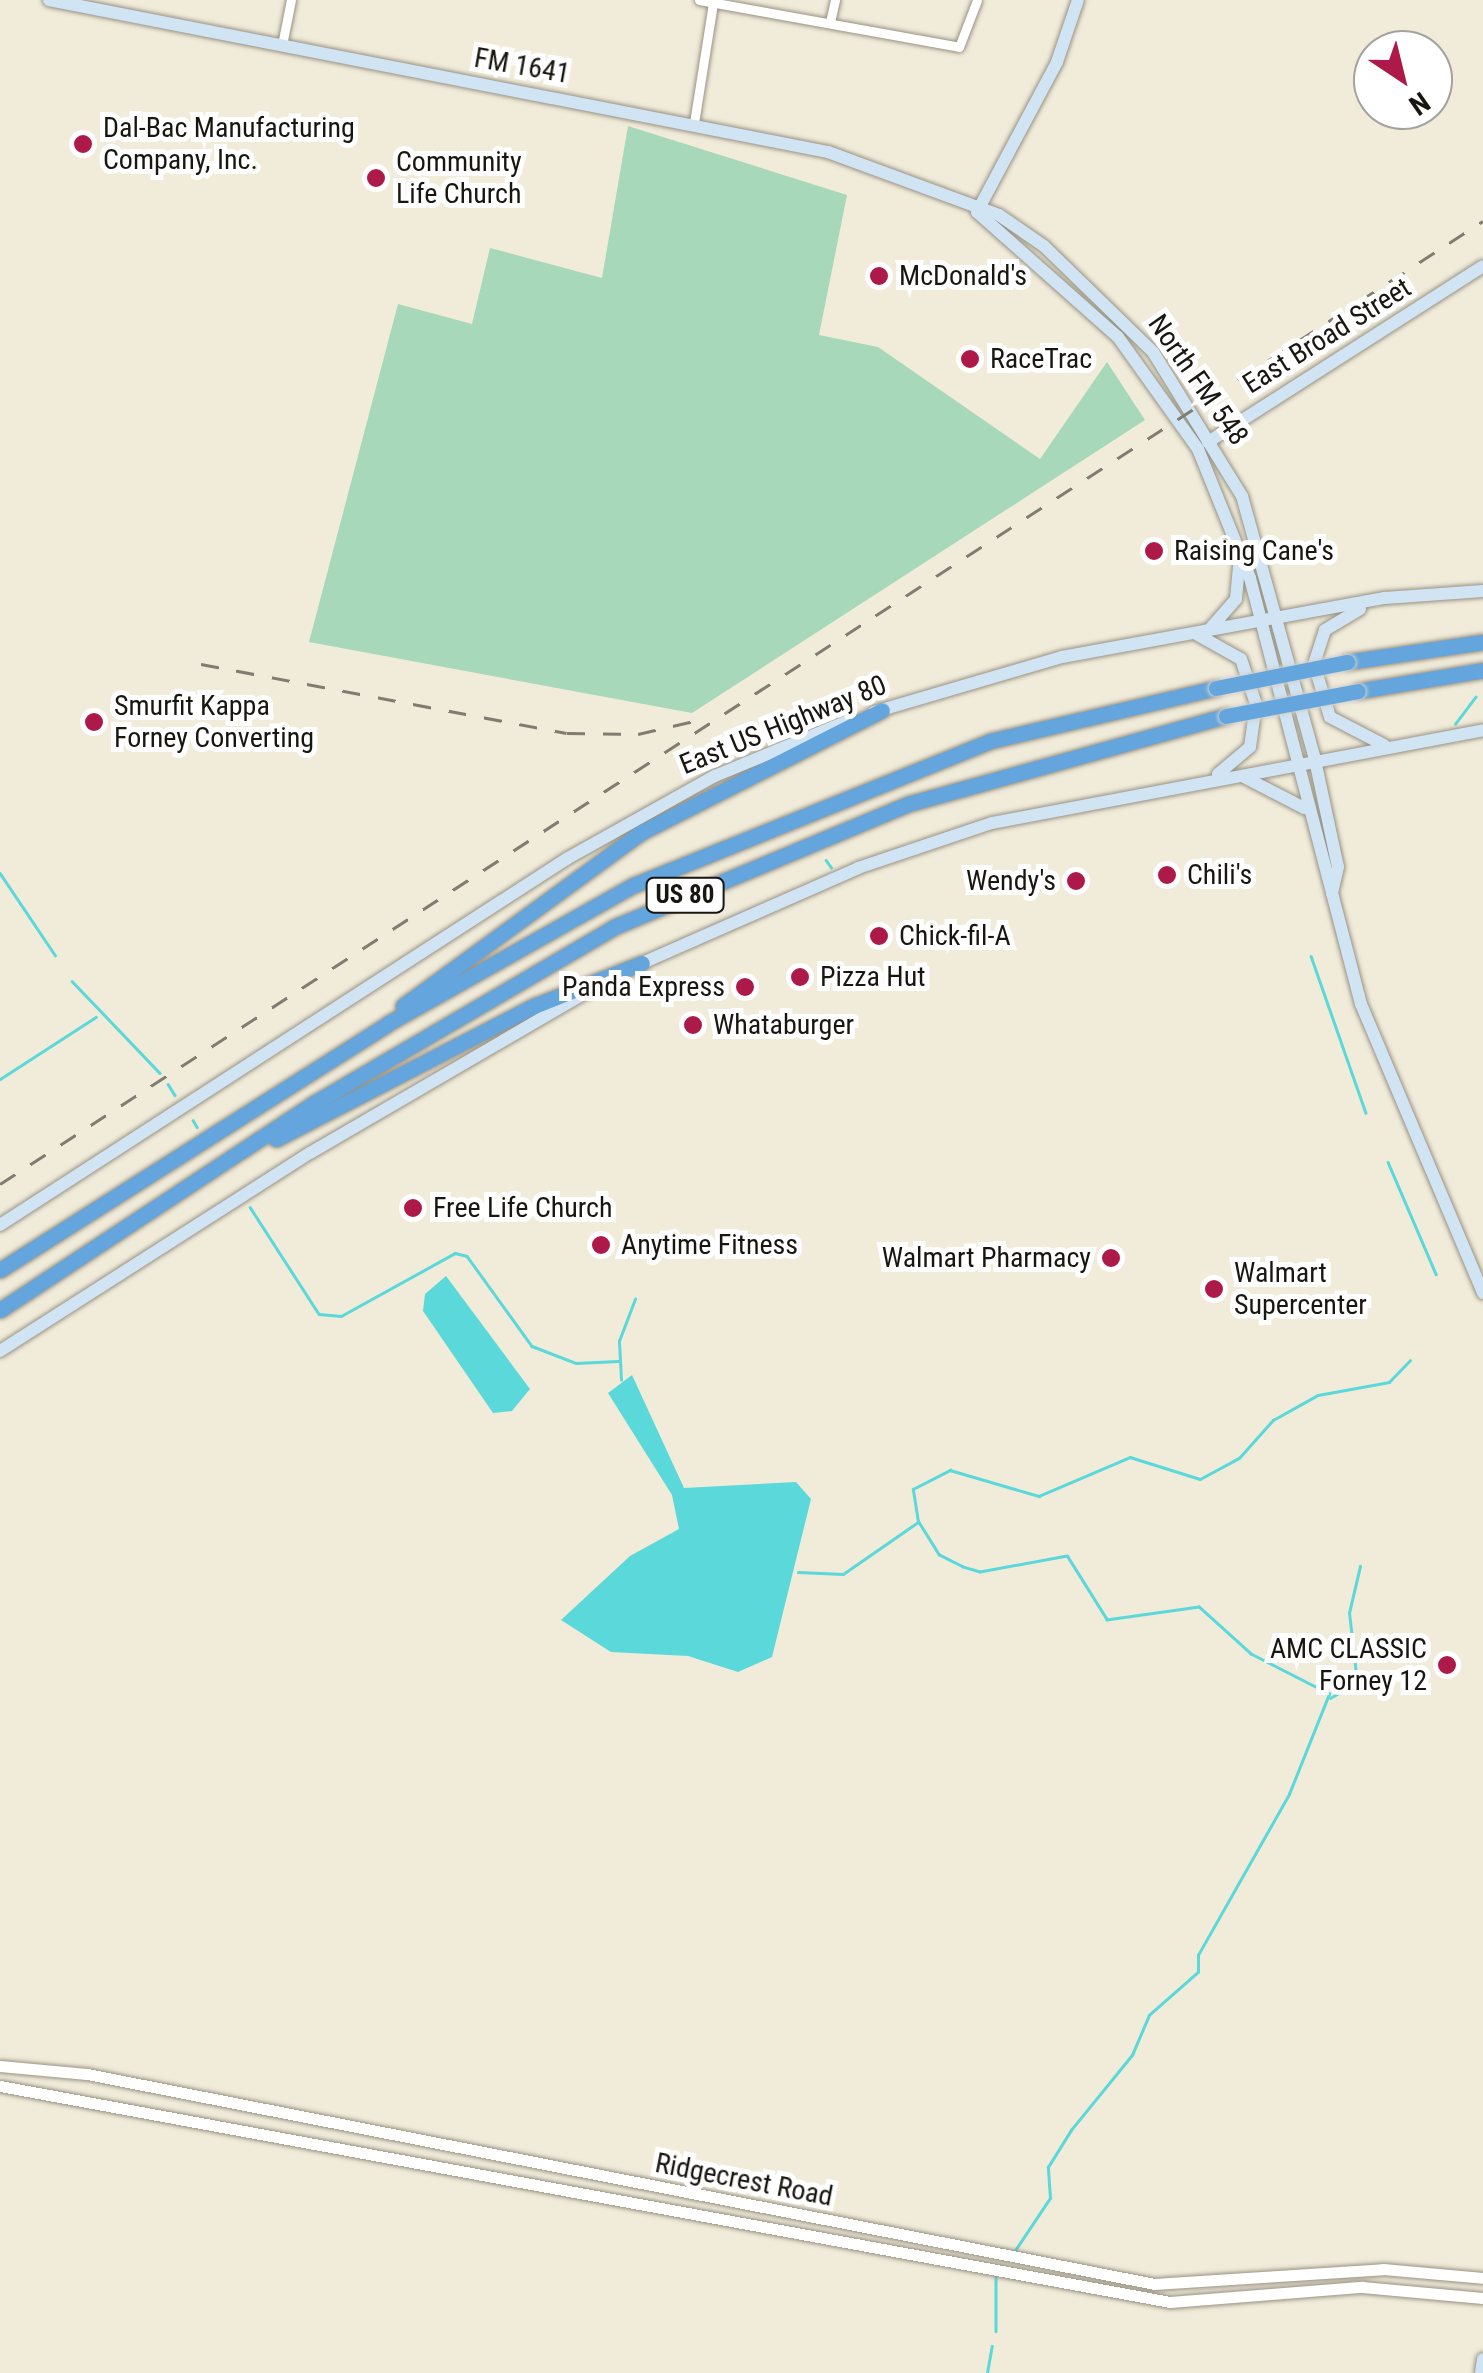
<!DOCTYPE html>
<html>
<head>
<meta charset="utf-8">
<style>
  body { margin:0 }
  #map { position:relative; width:1483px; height:2373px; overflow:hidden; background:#f1ebda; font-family:"Roboto Condensed",sans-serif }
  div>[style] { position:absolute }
  .green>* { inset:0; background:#a6d8b9 }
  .water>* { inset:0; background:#5bd8da }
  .stream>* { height:2.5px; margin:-1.25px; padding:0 1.25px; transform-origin:1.25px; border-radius:1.25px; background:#5bd8da }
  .roads { filter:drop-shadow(0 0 2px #989283) drop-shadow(0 0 2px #989283) }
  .minor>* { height:9px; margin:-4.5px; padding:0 4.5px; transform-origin:4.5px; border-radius:4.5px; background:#fff }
  .tertiary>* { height:11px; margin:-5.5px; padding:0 5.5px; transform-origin:5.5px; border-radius:5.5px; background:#fff }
  .secondary>* { height:12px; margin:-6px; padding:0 6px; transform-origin:6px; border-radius:6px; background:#d0e4f4 }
  .motorway>* { height:15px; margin:-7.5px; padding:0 7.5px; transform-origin:7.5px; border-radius:7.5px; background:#63a5dc }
  .rail>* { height:2.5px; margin-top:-1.25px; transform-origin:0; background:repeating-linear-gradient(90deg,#807c71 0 18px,transparent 0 36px) }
  .bridges { filter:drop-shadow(0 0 2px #d1d0cf) drop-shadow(0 0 2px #d1d0cf) }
  .motorway-bridge>* { height:15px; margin:-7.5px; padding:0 7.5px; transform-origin:7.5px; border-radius:7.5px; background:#63a5dc }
  .dots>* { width:28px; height:28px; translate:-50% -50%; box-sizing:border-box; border:5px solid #fff; border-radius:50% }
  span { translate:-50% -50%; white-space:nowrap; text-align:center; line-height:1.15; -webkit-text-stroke:10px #fff; paint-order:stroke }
  .shield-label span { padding:2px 8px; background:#fff; border:2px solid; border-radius:8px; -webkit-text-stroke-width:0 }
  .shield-label { font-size:25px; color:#181610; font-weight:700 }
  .street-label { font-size:28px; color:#181610 }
  .poi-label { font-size:28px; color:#181610 }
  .left { translate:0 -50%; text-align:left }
  .right { translate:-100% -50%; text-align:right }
  .north { position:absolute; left:1353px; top:30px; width:100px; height:100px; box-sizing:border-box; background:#fff; border:2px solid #a3a29f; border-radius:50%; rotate:145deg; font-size:28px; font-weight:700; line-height:40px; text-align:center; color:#181610 }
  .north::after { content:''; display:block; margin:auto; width:35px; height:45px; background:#ad1a49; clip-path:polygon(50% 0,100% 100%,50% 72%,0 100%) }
</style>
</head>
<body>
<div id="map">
  <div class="green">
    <i style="clip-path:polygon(628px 126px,847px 195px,819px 335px,878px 347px,1040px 459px,1107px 362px,1145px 420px,692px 713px,309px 642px,398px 304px,472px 324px,490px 248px,602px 278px)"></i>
  </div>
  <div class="water">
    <i style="clip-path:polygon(446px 1276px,530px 1389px,512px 1411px,493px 1413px,423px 1311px,425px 1294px)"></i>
    <i style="clip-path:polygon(632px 1375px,684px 1488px,796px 1482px,811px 1499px,772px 1657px,738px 1672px,688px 1656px,611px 1652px,561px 1620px,630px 1556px,679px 1529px,672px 1495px,608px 1393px)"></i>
  </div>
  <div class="stream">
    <i style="left:1455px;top:724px;width:34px;rotate:-53deg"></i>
    <i style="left:731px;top:730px;width:10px;rotate:61deg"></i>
    <i style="left:826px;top:860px;width:9px;rotate:54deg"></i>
    <i style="left:0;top:873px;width:99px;rotate:56.1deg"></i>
    <i style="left:1311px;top:956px;width:166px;rotate:70.7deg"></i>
    <i style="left:72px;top:981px;width:127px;rotate:46.3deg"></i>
    <i style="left:0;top:1079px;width:114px;rotate:-32.9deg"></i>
    <i style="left:168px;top:1084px;width:13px;rotate:58deg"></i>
    <i style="left:193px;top:1120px;width:8px;rotate:60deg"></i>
    <i style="left:1388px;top:1162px;width:122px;rotate:66.8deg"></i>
    <i style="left:250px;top:1207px;width:127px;rotate:57.2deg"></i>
    <i style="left:319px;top:1314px;width:22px;rotate:5deg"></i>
    <i style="left:341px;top:1316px;width:130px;rotate:-28.9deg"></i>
    <i style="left:455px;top:1253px;width:12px;rotate:14deg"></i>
    <i style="left:467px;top:1256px;width:111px;rotate:54.2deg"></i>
    <i style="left:532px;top:1346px;width:47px;rotate:21.1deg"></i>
    <i style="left:576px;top:1363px;width:42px;rotate:-2.7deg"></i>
    <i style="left:621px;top:1380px;width:39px;rotate:-93deg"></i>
    <i style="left:619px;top:1341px;width:45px;rotate:-69.1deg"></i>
    <i style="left:798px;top:1572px;width:45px;rotate:2.5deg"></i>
    <i style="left:843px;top:1574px;width:91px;rotate:-34.7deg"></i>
    <i style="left:1330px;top:1698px;width:31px;rotate:-29deg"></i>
    <i style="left:1357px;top:1683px;width:70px;rotate:-96.5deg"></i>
    <i style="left:1349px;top:1613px;width:48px;rotate:-76.8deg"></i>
    <i style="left:1014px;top:2252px;width:65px;rotate:-56.3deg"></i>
    <i style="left:1050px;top:2198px;width:31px;rotate:-94deg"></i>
    <i style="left:1048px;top:2167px;width:44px;rotate:-58.1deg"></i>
    <i style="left:1071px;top:2130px;width:97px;rotate:-50.9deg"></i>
    <i style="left:1132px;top:2055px;width:43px;rotate:-67deg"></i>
    <i style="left:1149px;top:2015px;width:65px;rotate:-41.3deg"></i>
    <i style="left:1198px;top:1972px;width:17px;rotate:-90deg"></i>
    <i style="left:1198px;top:1955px;width:185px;rotate:-60.5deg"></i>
    <i style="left:1289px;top:1794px;width:108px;rotate:-68.2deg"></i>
    <i style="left:1329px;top:1694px;width:88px;rotate:-152.9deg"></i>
    <i style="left:1251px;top:1654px;width:70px;rotate:-137.9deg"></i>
    <i style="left:1199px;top:1607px;width:93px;rotate:172deg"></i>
    <i style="left:1107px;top:1620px;width:75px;rotate:-122deg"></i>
    <i style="left:1067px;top:1556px;width:88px;rotate:169.6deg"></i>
    <i style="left:980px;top:1572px;width:18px;rotate:-164deg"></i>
    <i style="left:963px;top:1567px;width:27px;rotate:-153deg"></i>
    <i style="left:939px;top:1555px;width:39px;rotate:-122deg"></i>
    <i style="left:918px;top:1522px;width:33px;rotate:-99deg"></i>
    <i style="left:913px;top:1489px;width:42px;rotate:-27.2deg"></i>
    <i style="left:950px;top:1470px;width:93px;rotate:16.3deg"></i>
    <i style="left:1039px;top:1496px;width:99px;rotate:-23.2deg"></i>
    <i style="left:1130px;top:1457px;width:73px;rotate:17.4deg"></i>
    <i style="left:1200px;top:1479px;width:44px;rotate:-28.3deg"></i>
    <i style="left:1239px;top:1458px;width:51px;rotate:-48.2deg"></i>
    <i style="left:1273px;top:1420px;width:51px;rotate:-29.1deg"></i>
    <i style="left:1318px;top:1395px;width:72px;rotate:-10.4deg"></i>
    <i style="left:1389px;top:1382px;width:30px;rotate:-46deg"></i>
    <i style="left:996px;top:2273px;width:58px;rotate:90deg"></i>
    <i style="left:987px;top:2373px;width:27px;rotate:-80deg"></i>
  </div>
  <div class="roads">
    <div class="minor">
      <i style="left:699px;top:0;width:264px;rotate:10.2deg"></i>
      <i style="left:959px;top:47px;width:50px;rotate:-69deg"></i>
      <i style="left:830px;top:22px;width:23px;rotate:-77deg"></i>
      <i style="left:282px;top:45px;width:46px;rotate:-78.7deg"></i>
      <i style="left:694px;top:123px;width:121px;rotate:-81deg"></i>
    </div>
    <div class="tertiary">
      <i style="left:0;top:2066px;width:87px;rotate:5.3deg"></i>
      <i style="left:87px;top:2074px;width:1087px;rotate:11.13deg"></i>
      <i style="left:1154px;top:2284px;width:229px;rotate:-3.7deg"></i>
      <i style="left:1383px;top:2269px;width:100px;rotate:5.1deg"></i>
      <i style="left:0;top:2086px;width:1190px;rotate:10.46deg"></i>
      <i style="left:1170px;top:2302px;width:193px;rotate:-4.5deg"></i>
      <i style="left:1362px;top:2287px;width:121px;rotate:5.2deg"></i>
    </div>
    <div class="secondary">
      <i style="left:49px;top:0;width:794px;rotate:11.04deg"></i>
      <i style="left:828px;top:152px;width:182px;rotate:20.2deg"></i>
      <i style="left:999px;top:215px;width:55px;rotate:34.6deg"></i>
      <i style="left:1044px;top:246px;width:152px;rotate:44.2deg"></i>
      <i style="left:1153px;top:352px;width:169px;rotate:58.3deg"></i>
      <i style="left:1242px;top:496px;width:274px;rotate:74.5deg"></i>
      <i style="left:1315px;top:760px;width:109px;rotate:77.9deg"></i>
      <i style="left:1338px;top:867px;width:27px;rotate:103deg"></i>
      <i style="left:977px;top:212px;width:188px;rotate:41.6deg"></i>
      <i style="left:1118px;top:337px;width:138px;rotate:54.5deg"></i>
      <i style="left:1198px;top:449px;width:139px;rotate:68deg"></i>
      <i style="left:1250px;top:578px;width:440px;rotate:75.4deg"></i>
      <i style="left:1361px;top:1004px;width:314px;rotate:67.1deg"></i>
      <i style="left:977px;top:212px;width:170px;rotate:-61.9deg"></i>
      <i style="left:1057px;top:62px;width:65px;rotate:-71.3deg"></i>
      <i style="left:1208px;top:442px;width:326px;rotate:-32.6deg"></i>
      <i style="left:1360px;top:609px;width:41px;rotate:149deg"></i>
      <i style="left:1325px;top:630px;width:36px;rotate:108deg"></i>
      <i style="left:1314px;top:664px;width:55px;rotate:73.2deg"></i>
      <i style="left:1330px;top:717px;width:61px;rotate:27.4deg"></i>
      <i style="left:1209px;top:630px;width:41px;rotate:-48.9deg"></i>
      <i style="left:1236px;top:599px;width:43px;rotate:-84.7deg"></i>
      <i style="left:1198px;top:635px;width:49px;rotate:29.2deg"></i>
      <i style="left:1241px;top:659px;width:47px;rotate:71.6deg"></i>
      <i style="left:1256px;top:704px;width:43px;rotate:97.9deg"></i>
      <i style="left:1250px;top:747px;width:42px;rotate:139.8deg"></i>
      <i style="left:874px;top:712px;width:196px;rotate:-16.3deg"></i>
      <i style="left:1062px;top:657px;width:328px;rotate:-10.4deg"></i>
      <i style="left:1385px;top:598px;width:98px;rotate:-4.1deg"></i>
      <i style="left:1244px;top:777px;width:68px;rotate:27.3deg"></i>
      <i style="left:633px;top:967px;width:246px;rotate:-23.7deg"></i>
      <i style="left:858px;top:868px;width:141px;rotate:-18.6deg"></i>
      <i style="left:992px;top:823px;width:500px;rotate:-10.7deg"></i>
      <i style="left:0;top:1225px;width:676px;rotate:-32.87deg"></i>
      <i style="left:568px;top:858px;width:168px;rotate:-29.2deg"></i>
      <i style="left:715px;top:776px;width:146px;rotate:-22.5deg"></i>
      <i style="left:0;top:1351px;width:368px;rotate:-32.6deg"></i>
      <i style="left:310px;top:1153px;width:328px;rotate:-30.2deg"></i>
      <i style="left:1481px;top:2373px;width:14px;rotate:-82deg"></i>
    </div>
    <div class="motorway">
      <i style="left:1347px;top:662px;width:137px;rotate:-8.4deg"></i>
      <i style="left:1358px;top:691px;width:127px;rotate:-9.5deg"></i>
      <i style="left:403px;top:1006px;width:296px;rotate:-36.1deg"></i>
      <i style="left:642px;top:832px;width:269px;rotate:-26.9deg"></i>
      <i style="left:276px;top:1139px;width:290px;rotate:-27.3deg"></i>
      <i style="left:534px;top:1006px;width:116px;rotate:-21.7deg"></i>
      <i style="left:0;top:1270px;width:459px;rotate:-32.4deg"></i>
      <i style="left:387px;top:1024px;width:283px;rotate:-29.4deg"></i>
      <i style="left:634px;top:885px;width:384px;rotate:-22deg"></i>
      <i style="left:990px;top:741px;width:232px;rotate:-13.2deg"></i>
      <i style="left:0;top:1310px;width:378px;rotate:-33.4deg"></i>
      <i style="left:316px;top:1102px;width:346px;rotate:-30.4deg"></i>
      <i style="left:614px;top:927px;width:319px;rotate:-22.7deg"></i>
      <i style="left:908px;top:804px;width:330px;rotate:-15.5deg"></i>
    </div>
  </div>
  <div class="rail">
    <i style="left:201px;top:664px;width:372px;rotate:10.7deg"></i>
    <i style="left:567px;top:733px;width:71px;rotate:0.8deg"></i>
    <i style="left:638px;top:734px;width:62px;rotate:-13.1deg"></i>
    <i style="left:0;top:1184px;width:1768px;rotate:-33deg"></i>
  </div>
  <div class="bridges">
    <div class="motorway-bridge">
      <i style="left:1216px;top:688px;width:134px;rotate:-11.2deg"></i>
      <i style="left:1226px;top:716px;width:134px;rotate:-10.7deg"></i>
    </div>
  </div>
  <div class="dots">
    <i style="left:83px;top:144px;background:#ad1a49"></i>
    <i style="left:376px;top:178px;background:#ad1a49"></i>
    <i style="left:879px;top:276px;background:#ad1a49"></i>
    <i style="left:970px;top:359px;background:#ad1a49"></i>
    <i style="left:1154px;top:551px;background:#ad1a49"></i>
    <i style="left:94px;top:722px;background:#ad1a49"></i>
    <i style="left:1167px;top:875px;background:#ad1a49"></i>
    <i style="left:1076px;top:881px;background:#ad1a49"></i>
    <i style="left:879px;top:936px;background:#ad1a49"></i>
    <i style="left:800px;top:977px;background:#ad1a49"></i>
    <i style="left:745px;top:987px;background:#ad1a49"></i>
    <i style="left:693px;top:1025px;background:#ad1a49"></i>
    <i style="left:413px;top:1208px;background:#ad1a49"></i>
    <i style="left:601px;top:1245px;background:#ad1a49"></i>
    <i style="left:1111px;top:1258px;background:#ad1a49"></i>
    <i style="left:1214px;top:1289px;background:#ad1a49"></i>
    <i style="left:1447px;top:1665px;background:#ad1a49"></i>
  </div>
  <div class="shield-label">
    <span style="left:685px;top:895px">US 80</span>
  </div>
  <div class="street-label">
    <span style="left:522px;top:66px;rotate:10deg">FM 1641</span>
    <span style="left:1327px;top:336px;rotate:-32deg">East Broad Street</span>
    <span style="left:1198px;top:380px;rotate:55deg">North FM 548</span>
    <span style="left:783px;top:725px;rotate:-22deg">East US Highway 80</span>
    <span style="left:744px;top:2180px;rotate:11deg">Ridgecrest Road</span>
  </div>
  <div class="poi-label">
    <span class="left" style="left:103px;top:144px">Dal-Bac Manufacturing<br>Company, Inc.</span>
    <span class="left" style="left:396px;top:178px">Community<br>Life Church</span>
    <span class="left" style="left:899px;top:276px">McDonald's</span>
    <span class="left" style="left:990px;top:359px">RaceTrac</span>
    <span class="left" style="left:1174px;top:551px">Raising Cane's</span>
    <span class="left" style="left:114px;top:722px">Smurfit Kappa<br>Forney Converting</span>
    <span class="left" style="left:1187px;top:875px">Chili's</span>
    <span class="right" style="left:1056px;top:881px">Wendy's</span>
    <span class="left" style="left:899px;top:936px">Chick-fil-A</span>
    <span class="left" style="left:820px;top:977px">Pizza Hut</span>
    <span class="right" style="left:725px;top:987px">Panda Express</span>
    <span class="left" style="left:713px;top:1025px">Whataburger</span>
    <span class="left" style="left:433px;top:1208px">Free Life Church</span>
    <span class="left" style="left:621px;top:1245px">Anytime Fitness</span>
    <span class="right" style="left:1091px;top:1258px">Walmart Pharmacy</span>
    <span class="left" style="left:1234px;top:1289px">Walmart<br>Supercenter</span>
    <span class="right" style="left:1427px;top:1665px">AMC CLASSIC<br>Forney 12</span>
  </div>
  <div class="north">N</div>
</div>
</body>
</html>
